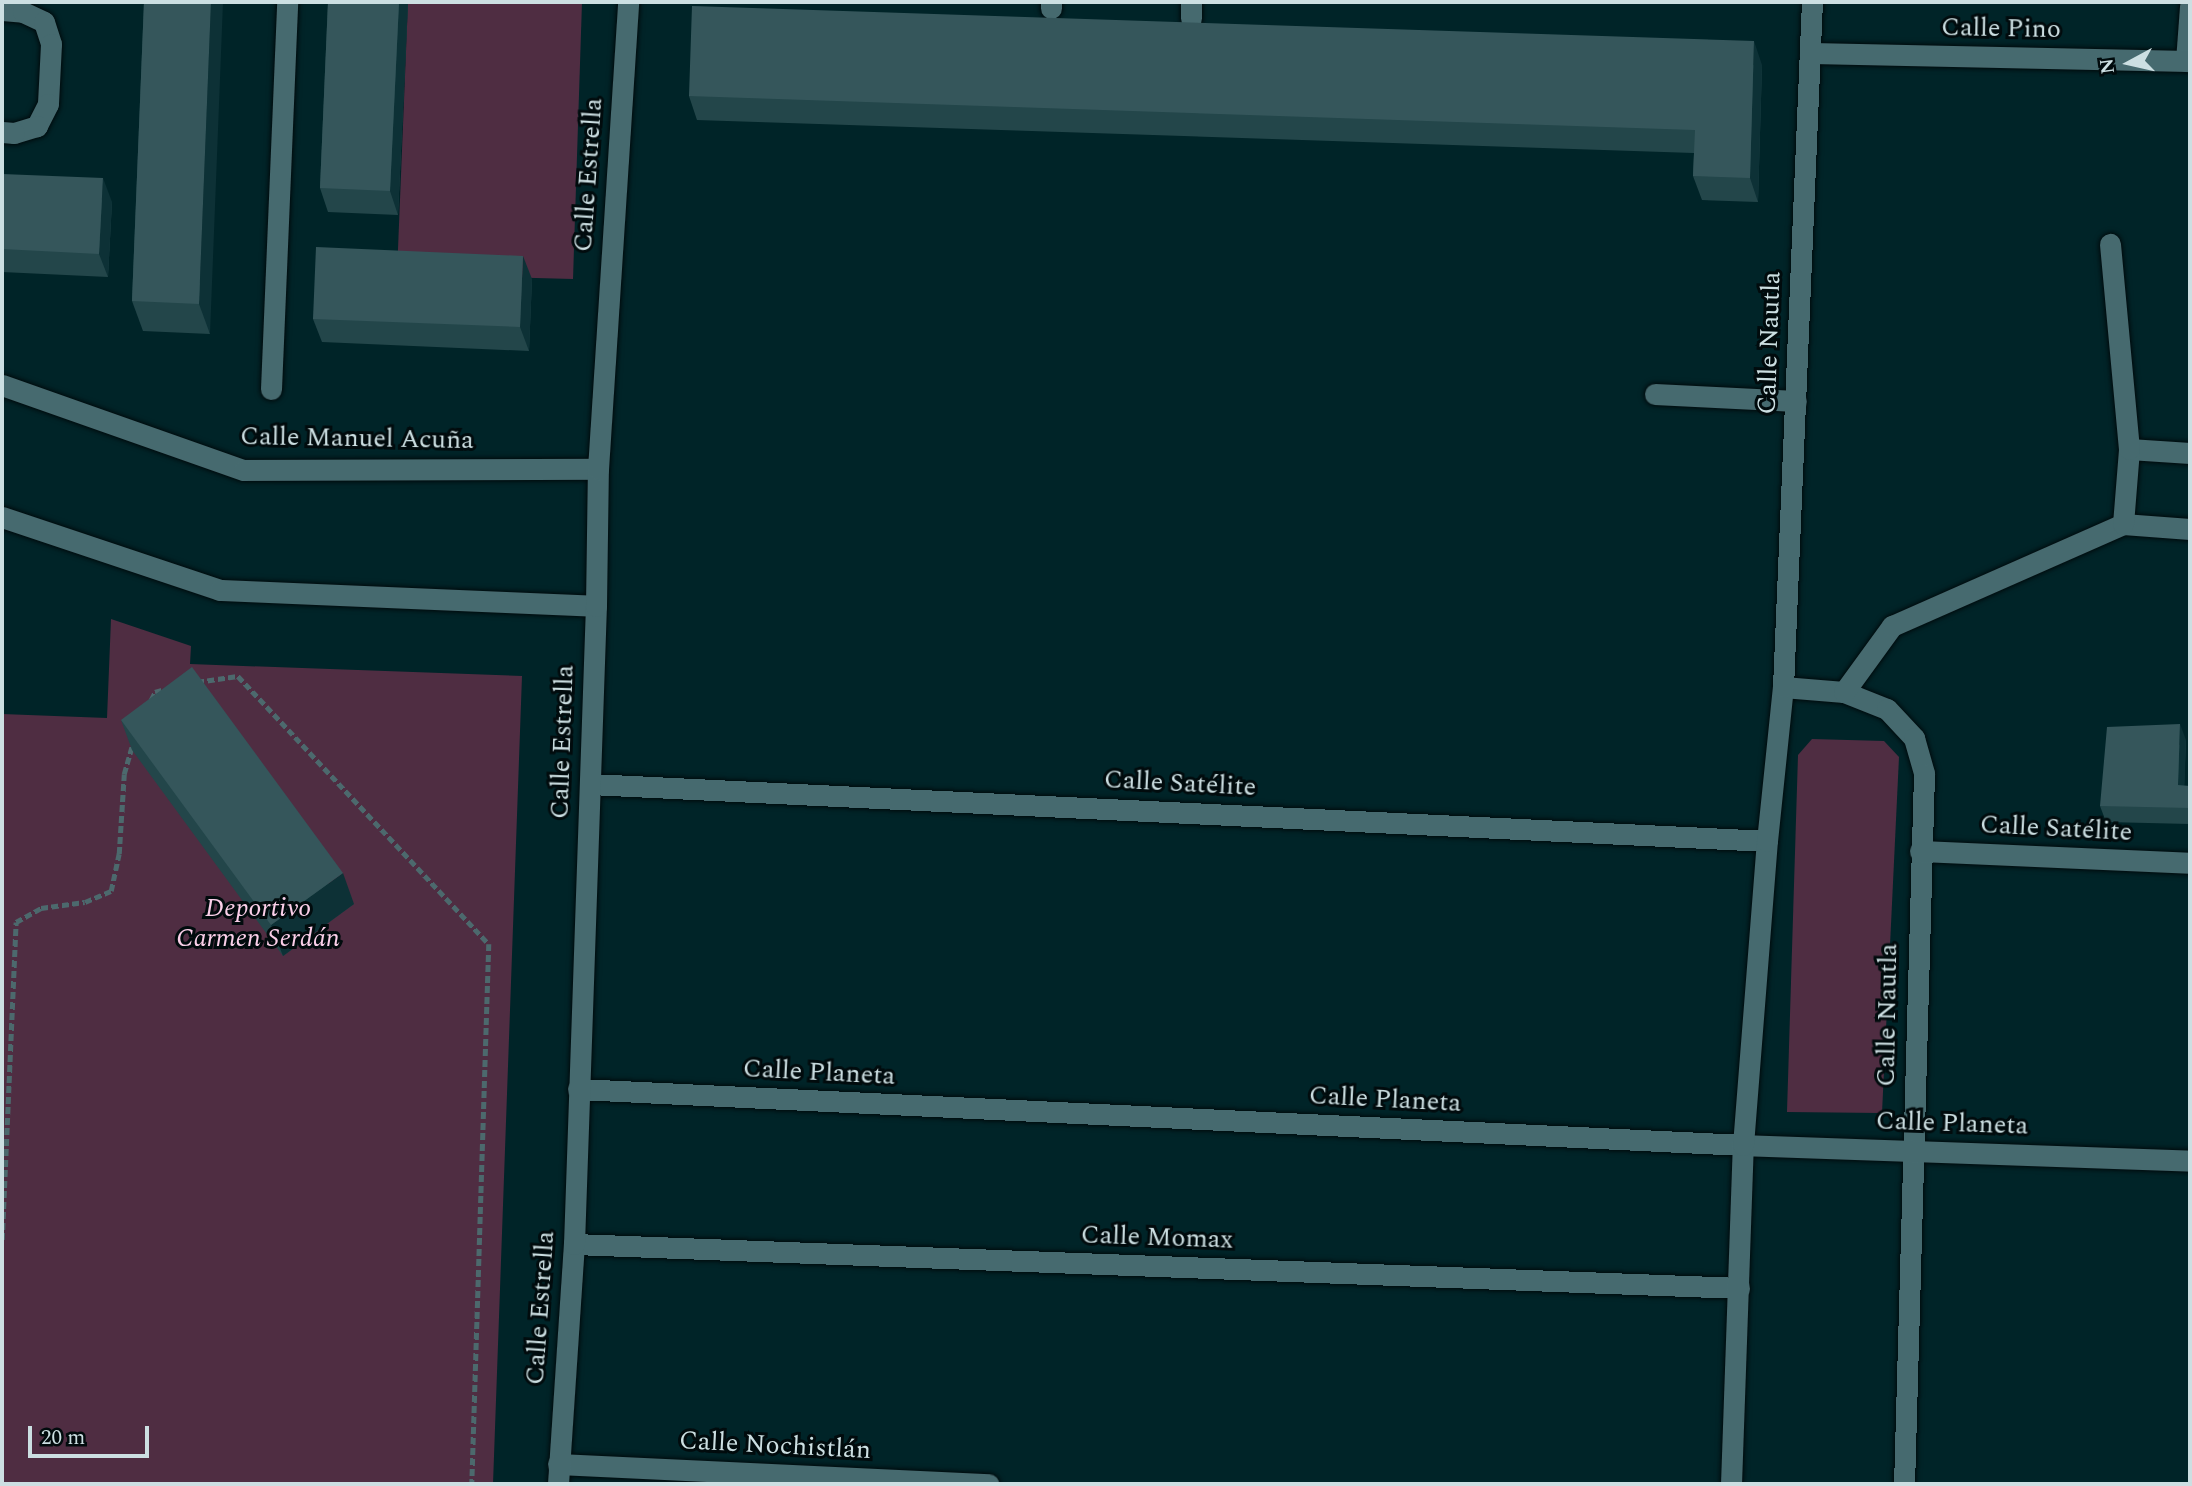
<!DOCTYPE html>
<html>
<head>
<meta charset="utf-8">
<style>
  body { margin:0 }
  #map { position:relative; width:2192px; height:1486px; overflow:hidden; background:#002428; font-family:Spectral,serif }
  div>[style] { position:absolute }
  .green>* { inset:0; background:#4f2d42 }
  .path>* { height:4.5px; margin-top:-2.25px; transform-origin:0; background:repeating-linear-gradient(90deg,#4c696d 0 7px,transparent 0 10.5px) }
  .roads { filter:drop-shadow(0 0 2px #000b0d) drop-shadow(0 0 2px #000b0d) }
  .lane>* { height:21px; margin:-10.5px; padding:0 10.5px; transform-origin:10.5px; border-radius:10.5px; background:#466a6f }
  .street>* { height:21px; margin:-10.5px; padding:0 10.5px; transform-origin:10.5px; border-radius:10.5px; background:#466a6f }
  .wall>* { inset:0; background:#23464a }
  .shaded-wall>* { inset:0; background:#0d3136 }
  .building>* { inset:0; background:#35565b }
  span { translate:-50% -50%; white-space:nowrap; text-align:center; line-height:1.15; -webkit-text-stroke:6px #010b0d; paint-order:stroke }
  .street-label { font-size:26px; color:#ccdfe2 }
  .park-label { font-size:26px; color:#fbcfe9; font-style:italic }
  .frame { position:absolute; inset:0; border:4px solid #ccdfe2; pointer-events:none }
  .north { position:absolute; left:2094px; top:28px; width:70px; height:70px; -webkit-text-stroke:5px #010b0d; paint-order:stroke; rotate:262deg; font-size:19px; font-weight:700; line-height:28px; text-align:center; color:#ccdfe2 }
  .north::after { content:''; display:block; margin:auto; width:24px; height:32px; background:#ccdfe2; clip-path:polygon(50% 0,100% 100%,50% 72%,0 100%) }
  .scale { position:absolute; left:28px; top:1426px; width:121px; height:32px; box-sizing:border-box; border:4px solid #ccdfe2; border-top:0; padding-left:9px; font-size:21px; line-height:24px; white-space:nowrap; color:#ccdfe2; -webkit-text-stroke:5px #010b0d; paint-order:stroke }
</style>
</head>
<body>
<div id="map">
  <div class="green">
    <i style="clip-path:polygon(408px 2px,582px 2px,573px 279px,397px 274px)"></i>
    <i style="clip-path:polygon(111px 619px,191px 646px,190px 664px,522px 676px,493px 1484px,2px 1484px,2px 714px,107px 718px)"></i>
    <i style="clip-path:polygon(1812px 739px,1884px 741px,1899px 757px,1882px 1113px,1787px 1112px,1798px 755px)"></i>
  </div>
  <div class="path">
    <i style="left:197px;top:682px;width:41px;rotate:-8.3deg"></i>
    <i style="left:238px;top:676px;width:367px;rotate:46.9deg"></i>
    <i style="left:489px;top:944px;width:540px;rotate:91.8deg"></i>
    <i style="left:151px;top:700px;width:9px;rotate:-63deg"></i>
    <i style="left:155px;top:692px;width:10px;rotate:-17deg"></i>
    <i style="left:2px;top:1240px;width:318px;rotate:-87.5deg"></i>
    <i style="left:16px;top:922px;width:29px;rotate:-29deg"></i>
    <i style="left:41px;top:908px;width:44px;rotate:-7.8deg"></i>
    <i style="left:85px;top:902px;width:28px;rotate:-23deg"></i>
    <i style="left:111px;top:891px;width:38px;rotate:-78deg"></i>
    <i style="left:119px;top:854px;width:80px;rotate:-86.4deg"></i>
    <i style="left:124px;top:774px;width:32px;rotate:-74deg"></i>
  </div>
  <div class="roads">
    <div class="lane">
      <i style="left:2px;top:10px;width:21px;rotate:5deg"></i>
      <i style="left:23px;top:12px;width:23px;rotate:25deg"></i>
      <i style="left:44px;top:22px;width:23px;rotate:72deg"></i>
      <i style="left:51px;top:44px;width:60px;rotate:92.9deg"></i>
      <i style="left:48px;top:104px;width:25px;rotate:117deg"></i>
      <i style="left:37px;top:126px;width:24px;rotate:163deg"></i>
      <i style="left:14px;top:133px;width:12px;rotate:-175deg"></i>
      <i style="left:2186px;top:61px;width:55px;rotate:-85.8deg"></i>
      <i style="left:1655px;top:394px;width:141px;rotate:2.8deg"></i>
    </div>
    <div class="street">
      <i style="left:1051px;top:8px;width:6px;rotate:-90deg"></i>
      <i style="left:1191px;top:18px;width:16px;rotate:-90deg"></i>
      <i style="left:1810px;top:53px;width:380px;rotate:1.2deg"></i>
      <i style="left:2px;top:385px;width:256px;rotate:19.4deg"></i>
      <i style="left:244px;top:470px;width:354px;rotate:-0.2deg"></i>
      <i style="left:271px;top:389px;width:387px;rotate:-87.6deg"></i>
      <i style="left:2129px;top:449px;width:61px;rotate:3.8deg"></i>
      <i style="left:2px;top:517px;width:230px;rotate:18.5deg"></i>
      <i style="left:220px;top:590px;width:376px;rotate:2.4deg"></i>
      <i style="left:2123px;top:524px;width:67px;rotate:4.3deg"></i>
      <i style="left:1783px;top:687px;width:61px;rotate:4.7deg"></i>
      <i style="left:1844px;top:692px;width:46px;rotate:21.6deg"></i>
      <i style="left:1887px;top:709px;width:40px;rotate:47deg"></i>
      <i style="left:1914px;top:738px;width:37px;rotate:74deg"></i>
      <i style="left:1924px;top:774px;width:710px;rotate:91.61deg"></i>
      <i style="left:1844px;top:692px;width:82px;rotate:-54deg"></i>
      <i style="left:1892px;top:626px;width:253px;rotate:-23.8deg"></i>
      <i style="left:2123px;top:524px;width:75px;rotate:-85.4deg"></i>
      <i style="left:2129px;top:449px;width:206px;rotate:-95.3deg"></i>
      <i style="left:590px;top:784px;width:1178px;rotate:2.77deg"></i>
      <i style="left:1920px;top:851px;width:270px;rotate:2.5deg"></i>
      <i style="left:578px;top:1089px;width:1166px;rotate:2.75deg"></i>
      <i style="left:1743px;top:1145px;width:447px;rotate:2deg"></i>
      <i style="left:574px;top:1244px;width:1166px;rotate:2.16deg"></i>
      <i style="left:558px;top:1464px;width:431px;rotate:2.7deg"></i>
      <i style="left:558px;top:1484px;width:241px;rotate:-86.2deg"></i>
      <i style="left:574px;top:1244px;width:638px;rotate:-88.03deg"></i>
      <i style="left:596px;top:606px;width:137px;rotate:-89.2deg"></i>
      <i style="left:598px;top:469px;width:468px;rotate:-86.3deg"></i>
      <i style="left:1731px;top:1484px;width:339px;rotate:-88deg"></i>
      <i style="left:1743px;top:1145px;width:305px;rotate:-85.5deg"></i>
      <i style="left:1767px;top:841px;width:155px;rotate:-84.1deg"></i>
      <i style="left:1783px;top:687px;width:686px;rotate:-87.58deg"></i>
    </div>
  </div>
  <div class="wall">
    <i style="clip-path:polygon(144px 2px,210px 334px,143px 331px,132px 301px)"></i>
    <i style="clip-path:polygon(328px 2px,408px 2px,398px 215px,328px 212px,320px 188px)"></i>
    <i style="clip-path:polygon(1762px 65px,1758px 202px,1702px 200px,1693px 176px,1694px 153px,697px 120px,689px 96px)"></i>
    <i style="clip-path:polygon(2px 174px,112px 202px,108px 277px,2px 272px)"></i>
    <i style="clip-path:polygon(532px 279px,529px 351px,322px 342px,313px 319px)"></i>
    <i style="clip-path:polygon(121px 720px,354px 904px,283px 956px,132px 750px)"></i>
    <i style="clip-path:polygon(2186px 740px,2184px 786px,2190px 786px,2190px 824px,2106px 822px,2100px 806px)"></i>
  </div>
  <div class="shaded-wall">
    <i style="clip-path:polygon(211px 2px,223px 2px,210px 334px,199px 304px)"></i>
    <i style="clip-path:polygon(399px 2px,408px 2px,398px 215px,390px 191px)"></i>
    <i style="clip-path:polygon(1754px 41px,1762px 65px,1758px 202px,1750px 178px)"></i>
    <i style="clip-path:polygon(103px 178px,112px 202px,108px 277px,99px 254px)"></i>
    <i style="clip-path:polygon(523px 256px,532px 279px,529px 351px,520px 327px)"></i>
    <i style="clip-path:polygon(2180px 724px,2186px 740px,2184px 801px,2178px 785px)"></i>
    <i style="clip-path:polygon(343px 873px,354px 904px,283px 956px,271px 925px)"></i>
  </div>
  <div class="building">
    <i style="clip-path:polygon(144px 2px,211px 2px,199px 304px,132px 301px)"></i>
    <i style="clip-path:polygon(328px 2px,399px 2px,390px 191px,320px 188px)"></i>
    <i style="clip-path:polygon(692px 6px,1754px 41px,1750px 178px,1693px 176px,1695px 130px,689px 96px)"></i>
    <i style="clip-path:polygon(2px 174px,103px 178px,99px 254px,2px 249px)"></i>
    <i style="clip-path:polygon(316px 247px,523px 256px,520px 327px,313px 319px)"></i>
    <i style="clip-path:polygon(192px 667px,343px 873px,271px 925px,121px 720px)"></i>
    <i style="clip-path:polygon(2180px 724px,2178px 785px,2190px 786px,2190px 808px,2100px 806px,2107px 727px)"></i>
  </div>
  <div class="street-label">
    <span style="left:2001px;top:29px;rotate:1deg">Calle Pino</span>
    <span style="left:589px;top:175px;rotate:-86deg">Calle Estrella</span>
    <span style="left:1770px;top:343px;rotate:-88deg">Calle Nautla</span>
    <span style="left:357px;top:439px;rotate:1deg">Calle Manuel Acuña</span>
    <span style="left:563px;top:742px;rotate:-88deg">Calle Estrella</span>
    <span style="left:1180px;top:784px;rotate:3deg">Calle Satélite</span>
    <span style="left:2056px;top:829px;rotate:3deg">Calle Satélite</span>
    <span style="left:1888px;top:1015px;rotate:-89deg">Calle Nautla</span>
    <span style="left:819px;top:1073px;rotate:3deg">Calle Planeta</span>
    <span style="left:1385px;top:1100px;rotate:3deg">Calle Planeta</span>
    <span style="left:1952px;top:1124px;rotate:2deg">Calle Planeta</span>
    <span style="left:1157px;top:1238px;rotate:2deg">Calle Momax</span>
    <span style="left:541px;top:1308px;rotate:-86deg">Calle Estrella</span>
    <span style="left:775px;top:1446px;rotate:3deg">Calle Nochistlán</span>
  </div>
  <div class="park-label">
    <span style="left:258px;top:924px">Deportivo<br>Carmen Serdán</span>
  </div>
  <div class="frame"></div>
  <div class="north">N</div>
  <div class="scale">20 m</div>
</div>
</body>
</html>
